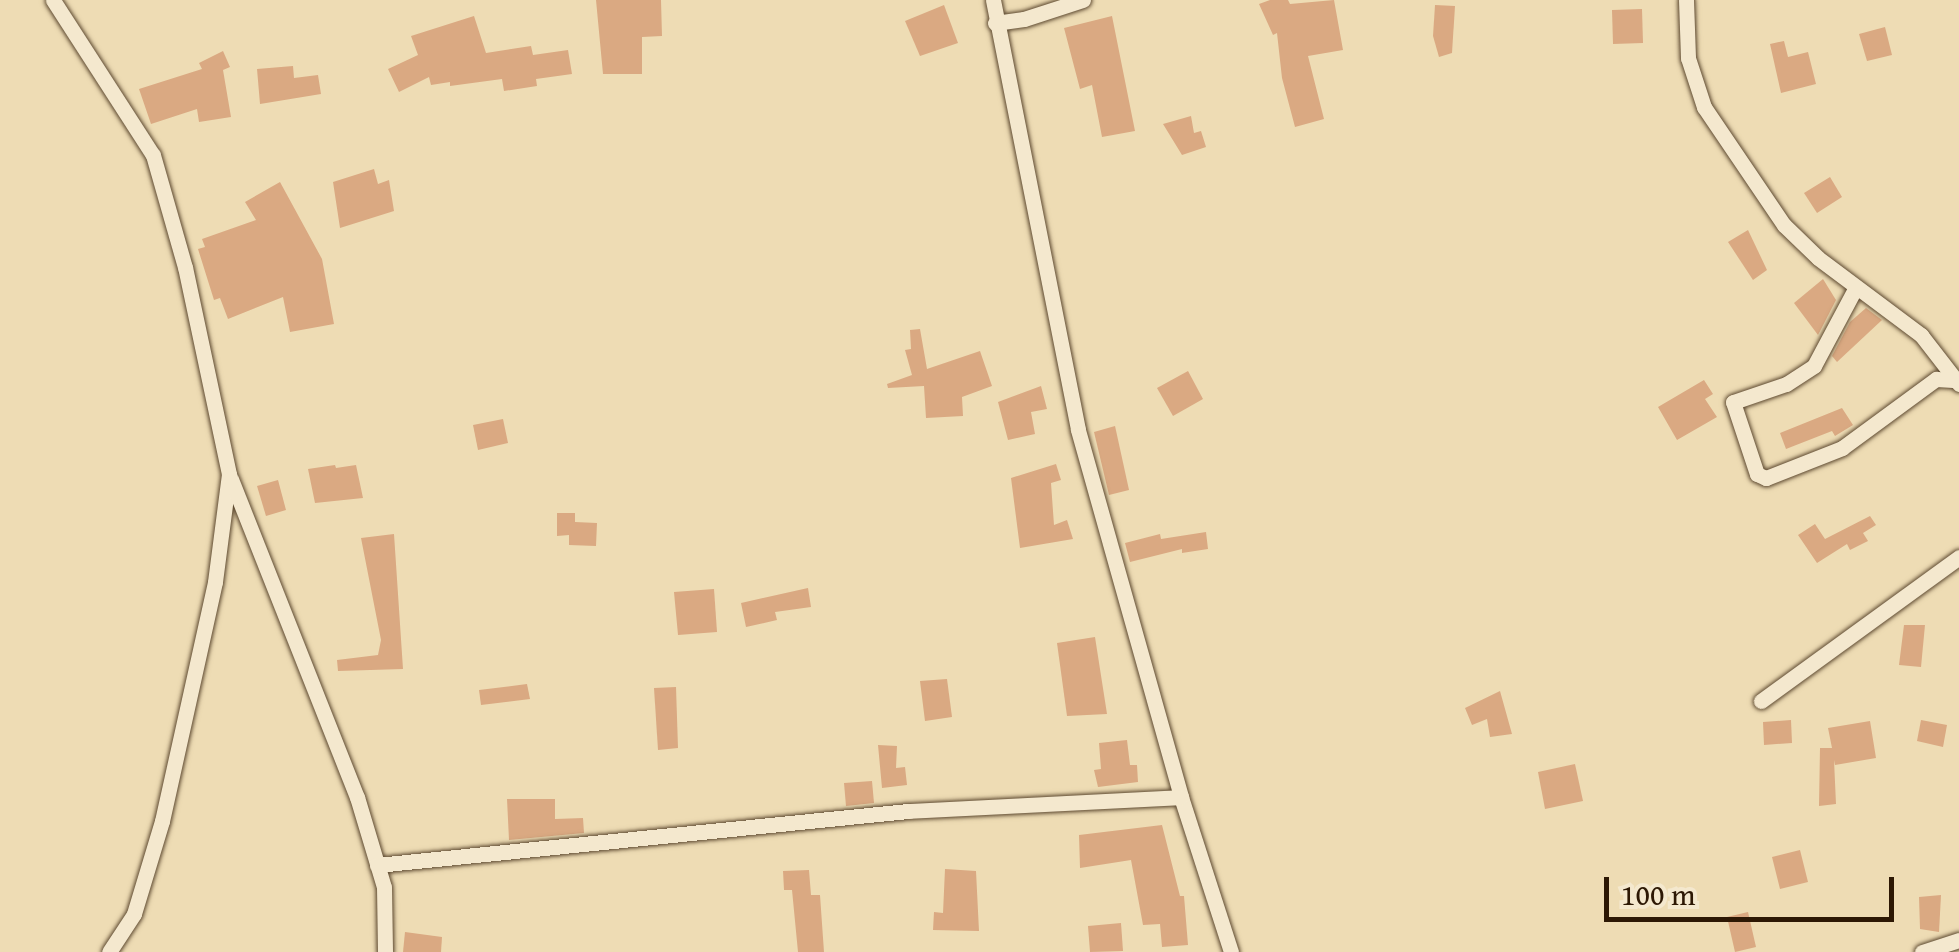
<!DOCTYPE html>
<html>
<head>
<meta charset="utf-8">
<style>
  body { margin:0 }
  #map { position:relative; width:1959px; height:952px; overflow:hidden; background:#eedcb4; font-family:"Gentium Book Plus",serif }
  div>[style] { position:absolute }
  .building>* { inset:0; background:#daa982 }
  .roads { filter:drop-shadow(0 0 2px #5d4930) drop-shadow(0 0 2px #5d4930) }
  .minor>* { height:15px; margin:-7.5px; padding:0 7.5px; transform-origin:7.5px; border-radius:7.5px; background:#f4e8ce }
  span { translate:-50% -50%; white-space:nowrap; text-align:center; line-height:1.15; -webkit-text-stroke:9px #f4e8ce; paint-order:stroke }
  .scale { position:absolute; left:1604px; top:877px; width:290px; height:45px; box-sizing:border-box; border:5px solid #2d1804; border-top:0; padding-left:12px; font-size:30px; line-height:35px; white-space:nowrap; color:#2d1804; -webkit-text-stroke:8px #f4e8ce; paint-order:stroke }
</style>
</head>
<body>
<div id="map">
  <div class="building">
    <i style="clip-path:polygon(596px 0,661px 0,662px 36px,642px 37px,642px 74px,603px 74px)"></i>
    <i style="clip-path:polygon(1270px 0,1288px 0,1290px 4px,1334px 0,1343px 50px,1308px 56px,1324px 119px,1295px 127px,1282px 78px,1277px 33px,1273px 35px,1259px 4px)"></i>
    <i style="clip-path:polygon(944px 5px,958px 43px,920px 56px,905px 21px)"></i>
    <i style="clip-path:polygon(1435px 5px,1455px 6px,1452px 53px,1439px 57px,1433px 36px)"></i>
    <i style="clip-path:polygon(1642px 9px,1643px 43px,1613px 44px,1612px 10px)"></i>
    <i style="clip-path:polygon(474px 16px,486px 53px,531px 46px,533px 55px,568px 50px,572px 74px,536px 79px,537px 86px,504px 91px,502px 79px,450px 86px,450px 82px,431px 85px,429px 77px,399px 92px,388px 69px,418px 55px,411px 36px)"></i>
    <i style="clip-path:polygon(1112px 16px,1135px 131px,1102px 137px,1092px 85px,1080px 89px,1064px 28px)"></i>
    <i style="clip-path:polygon(1885px 27px,1892px 55px,1867px 61px,1859px 34px)"></i>
    <i style="clip-path:polygon(1784px 41px,1788px 57px,1808px 52px,1816px 84px,1781px 93px,1770px 44px)"></i>
    <i style="clip-path:polygon(223px 51px,230px 67px,223px 70px,231px 117px,199px 122px,197px 109px,151px 124px,139px 89px,202px 69px,199px 63px)"></i>
    <i style="clip-path:polygon(293px 66px,294px 78px,318px 75px,321px 94px,260px 104px,257px 69px)"></i>
    <i style="clip-path:polygon(1191px 116px,1194px 133px,1201px 131px,1206px 147px,1182px 155px,1163px 124px)"></i>
    <i style="clip-path:polygon(374px 169px,378px 184px,389px 180px,394px 211px,340px 228px,333px 182px)"></i>
    <i style="clip-path:polygon(1830px 177px,1842px 197px,1817px 213px,1804px 193px)"></i>
    <i style="clip-path:polygon(280px 182px,322px 259px,334px 324px,290px 332px,283px 297px,228px 319px,220px 298px,214px 300px,198px 249px,205px 247px,202px 239px,256px 220px,245px 202px)"></i>
    <i style="clip-path:polygon(1748px 230px,1767px 270px,1753px 280px,1728px 242px)"></i>
    <i style="clip-path:polygon(1823px 279px,1836px 300px,1818px 335px,1794px 303px)"></i>
    <i style="clip-path:polygon(1866px 308px,1882px 320px,1837px 362px,1832px 356px,1850px 322px)"></i>
    <i style="clip-path:polygon(920px 329px,927px 369px,980px 351px,992px 386px,962px 397px,963px 416px,926px 418px,924px 386px,888px 388px,887px 384px,912px 375px,905px 350px,911px 349px,910px 330px)"></i>
    <i style="clip-path:polygon(1188px 371px,1203px 399px,1173px 416px,1157px 388px)"></i>
    <i style="clip-path:polygon(1704px 380px,1713px 394px,1705px 399px,1717px 417px,1677px 440px,1658px 407px)"></i>
    <i style="clip-path:polygon(1041px 386px,1047px 409px,1031px 412px,1035px 434px,1008px 440px,998px 402px)"></i>
    <i style="clip-path:polygon(1842px 408px,1853px 425px,1835px 436px,1832px 431px,1786px 449px,1780px 433px)"></i>
    <i style="clip-path:polygon(503px 419px,508px 443px,478px 450px,473px 425px)"></i>
    <i style="clip-path:polygon(1115px 426px,1129px 490px,1109px 495px,1094px 432px)"></i>
    <i style="clip-path:polygon(1056px 464px,1061px 480px,1051px 483px,1054px 525px,1067px 520px,1073px 539px,1020px 548px,1011px 478px)"></i>
    <i style="clip-path:polygon(335px 465px,336px 468px,356px 465px,363px 498px,315px 503px,308px 469px)"></i>
    <i style="clip-path:polygon(278px 480px,286px 510px,266px 516px,257px 486px)"></i>
    <i style="clip-path:polygon(557px 513px,575px 513px,575px 522px,597px 523px,596px 546px,569px 545px,569px 535px,557px 536px)"></i>
    <i style="clip-path:polygon(1870px 516px,1876px 525px,1863px 533px,1868px 541px,1850px 550px,1847px 544px,1817px 563px,1798px 535px,1815px 524px,1825px 539px)"></i>
    <i style="clip-path:polygon(1206px 532px,1208px 549px,1182px 553px,1182px 549px,1130px 562px,1125px 543px,1160px 534px,1161px 539px)"></i>
    <i style="clip-path:polygon(394px 534px,403px 669px,338px 671px,337px 660px,378px 655px,381px 640px,361px 538px)"></i>
    <i style="clip-path:polygon(808px 588px,811px 607px,775px 612px,777px 620px,746px 627px,741px 603px)"></i>
    <i style="clip-path:polygon(714px 589px,717px 632px,678px 635px,674px 592px)"></i>
    <i style="clip-path:polygon(1904px 625px,1925px 625px,1921px 667px,1899px 665px)"></i>
    <i style="clip-path:polygon(1095px 637px,1107px 714px,1067px 716px,1057px 643px)"></i>
    <i style="clip-path:polygon(947px 679px,952px 717px,925px 721px,920px 681px)"></i>
    <i style="clip-path:polygon(527px 684px,530px 699px,481px 705px,479px 690px)"></i>
    <i style="clip-path:polygon(676px 687px,678px 748px,658px 750px,654px 688px)"></i>
    <i style="clip-path:polygon(1500px 691px,1512px 734px,1490px 737px,1487px 719px,1472px 725px,1465px 708px)"></i>
    <i style="clip-path:polygon(1791px 720px,1792px 743px,1764px 745px,1763px 722px)"></i>
    <i style="clip-path:polygon(1921px 720px,1947px 725px,1943px 747px,1917px 741px)"></i>
    <i style="clip-path:polygon(1870px 721px,1876px 758px,1835px 765px,1834px 760px,1836px 804px,1819px 806px,1820px 748px,1832px 748px,1828px 728px)"></i>
    <i style="clip-path:polygon(1127px 740px,1130px 765px,1137px 765px,1138px 782px,1098px 787px,1094px 770px,1101px 769px,1099px 743px)"></i>
    <i style="clip-path:polygon(878px 745px,897px 746px,896px 768px,905px 767px,907px 785px,882px 788px)"></i>
    <i style="clip-path:polygon(1575px 764px,1583px 801px,1545px 809px,1538px 772px)"></i>
    <i style="clip-path:polygon(872px 781px,874px 803px,846px 806px,844px 783px)"></i>
    <i style="clip-path:polygon(507px 799px,555px 799px,555px 819px,583px 818px,584px 833px,509px 840px)"></i>
    <i style="clip-path:polygon(1162px 825px,1180px 896px,1184px 896px,1188px 945px,1162px 947px,1160px 924px,1143px 925px,1131px 860px,1080px 868px,1079px 835px)"></i>
    <i style="clip-path:polygon(1800px 850px,1808px 882px,1780px 889px,1772px 857px)"></i>
    <i style="clip-path:polygon(945px 869px,976px 871px,979px 931px,933px 930px,934px 912px,943px 913px)"></i>
    <i style="clip-path:polygon(809px 870px,811px 895px,820px 895px,824px 952px,798px 952px,792px 890px,784px 890px,783px 871px)"></i>
    <i style="clip-path:polygon(1941px 895px,1939px 932px,1920px 929px,1919px 897px)"></i>
    <i style="clip-path:polygon(1748px 912px,1756px 947px,1735px 952px,1727px 917px)"></i>
    <i style="clip-path:polygon(1121px 923px,1123px 951px,1090px 952px,1088px 926px)"></i>
    <i style="clip-path:polygon(405px 932px,442px 937px,441px 952px,403px 952px)"></i>
  </div>
  <div class="roads">
    <div class="minor">
      <i style="left:53px;top:0;width:184px;rotate:57.2deg"></i>
      <i style="left:153px;top:155px;width:116px;rotate:74.1deg"></i>
      <i style="left:185px;top:267px;width:212px;rotate:78deg"></i>
      <i style="left:229px;top:474px;width:109px;rotate:97.4deg"></i>
      <i style="left:215px;top:582px;width:245px;rotate:102.5deg"></i>
      <i style="left:162px;top:821px;width:97px;rotate:106.8deg"></i>
      <i style="left:134px;top:914px;width:45px;rotate:123.3deg"></i>
      <i style="left:993px;top:0;width:438px;rotate:78.8deg"></i>
      <i style="left:1078px;top:430px;width:381px;rotate:74.3deg"></i>
      <i style="left:1181px;top:797px;width:163px;rotate:72.1deg"></i>
      <i style="left:1686px;top:0;width:58px;rotate:88deg"></i>
      <i style="left:1688px;top:58px;width:52px;rotate:71.9deg"></i>
      <i style="left:1704px;top:107px;width:143px;rotate:55.9deg"></i>
      <i style="left:1784px;top:225px;width:47px;rotate:44.1deg"></i>
      <i style="left:1818px;top:258px;width:129px;rotate:36.8deg"></i>
      <i style="left:1921px;top:335px;width:62px;rotate:52.2deg"></i>
      <i style="left:995px;top:23px;width:29px;rotate:-8deg"></i>
      <i style="left:1024px;top:19px;width:62px;rotate:-17.9deg"></i>
      <i style="left:1856px;top:287px;width:89px;rotate:118deg"></i>
      <i style="left:1814px;top:366px;width:33px;rotate:147deg"></i>
      <i style="left:1786px;top:384px;width:56px;rotate:161.2deg"></i>
      <i style="left:1733px;top:402px;width:76px;rotate:71.6deg"></i>
      <i style="left:1757px;top:474px;width:10px;rotate:24deg"></i>
      <i style="left:1766px;top:478px;width:82px;rotate:-21.5deg"></i>
      <i style="left:1842px;top:448px;width:117px;rotate:-36.3deg"></i>
      <i style="left:1936px;top:379px;width:17px;rotate:3deg"></i>
      <i style="left:231px;top:479px;width:342px;rotate:68.4deg"></i>
      <i style="left:357px;top:797px;width:94px;rotate:73.3deg"></i>
      <i style="left:384px;top:887px;width:65px;rotate:89.1deg"></i>
      <i style="left:1761px;top:701px;width:245px;rotate:-36deg"></i>
      <i style="left:377px;top:865px;width:534px;rotate:-5.81deg"></i>
      <i style="left:908px;top:811px;width:273px;rotate:-2.9deg"></i>
      <i style="left:1922px;top:952px;width:39px;rotate:-18deg"></i>
    </div>
  </div>
  <div class="scale">100 m</div>
</div>
</body>
</html>
